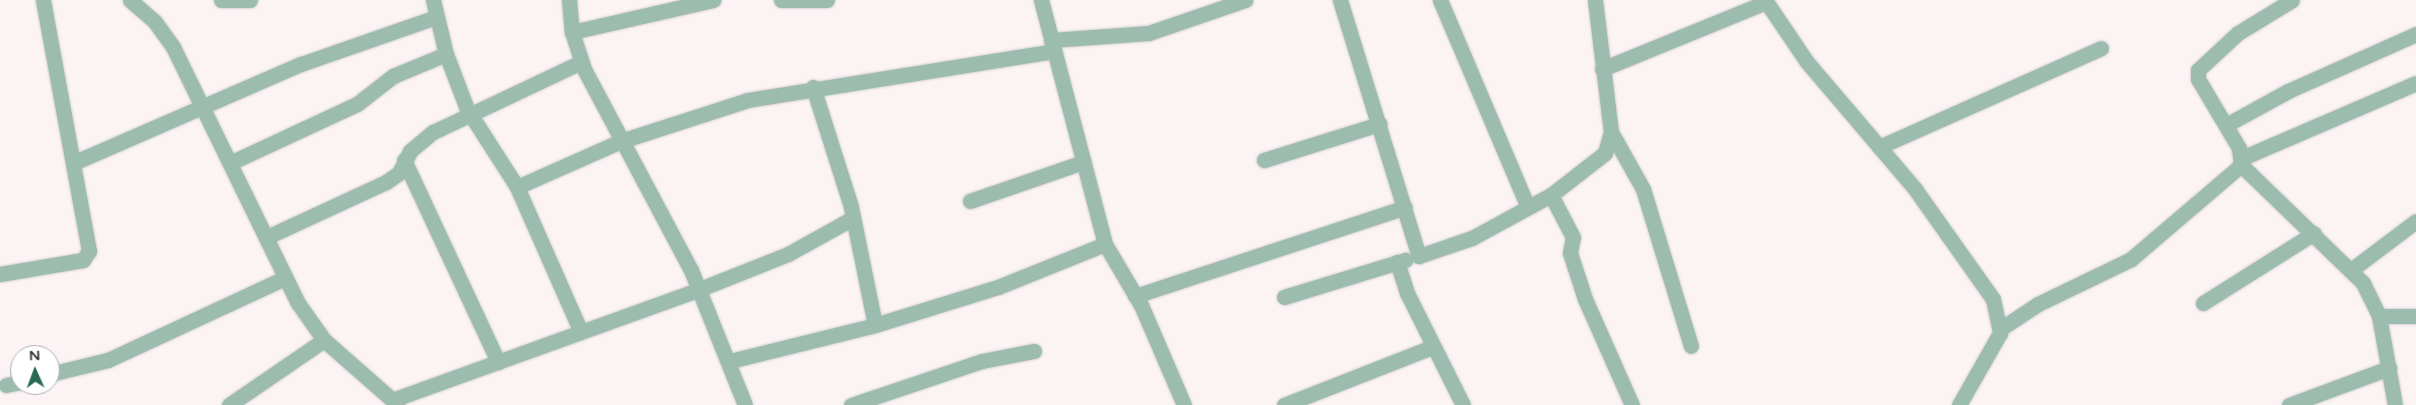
<!DOCTYPE html>
<html>
<head>
<meta charset="utf-8">
<style>
  body { margin:0 }
  #map { position:relative; width:2416px; height:405px; overflow:hidden; background:#fbf3f4; font-family:"Varela Round",sans-serif }
  div>[style] { position:absolute }
  .roads { filter:drop-shadow(0 0 1px #d7d0d1) drop-shadow(0 0 1px #d7d0d1) }
  .minor>* { height:15px; margin:-7.5px; padding:0 7.5px; transform-origin:7.5px; border-radius:7.5px; background:#9bbcaf }
  span { translate:-50% -50%; white-space:nowrap; text-align:center; line-height:1.15; -webkit-text-stroke:5px #fff; paint-order:stroke }
  .north { position:absolute; left:10px; top:345px; width:50px; height:50px; box-sizing:border-box; background:#fff; border:1px solid #aeadad; border-radius:50%; rotate:358deg; font-size:14px; font-weight:700; line-height:20px; text-align:center; color:#353132 }
  .north::after { content:''; display:block; margin:auto; width:18px; height:22px; background:#296854; clip-path:polygon(50% 0,100% 100%,50% 72%,0 100%) }
</style>
</head>
<body>
<div id="map">
  <div class="roads">
    <div class="minor">
      <i style="left:130px;top:0;width:33px;rotate:41deg"></i>
      <i style="left:155px;top:22px;width:31px;rotate:54deg"></i>
      <i style="left:173px;top:47px;width:285px;rotate:64deg"></i>
      <i style="left:298px;top:303px;width:45px;rotate:54.9deg"></i>
      <i style="left:324px;top:340px;width:98px;rotate:41.3deg"></i>
      <i style="left:221px;top:0;width:29px"></i>
      <i style="left:433px;top:0;width:56px;rotate:76.5deg"></i>
      <i style="left:446px;top:54px;width:59px;rotate:69.1deg"></i>
      <i style="left:467px;top:109px;width:93px;rotate:57.3deg"></i>
      <i style="left:517px;top:187px;width:158px;rotate:66.2deg"></i>
      <i style="left:569px;top:0;width:32px;rotate:85deg"></i>
      <i style="left:572px;top:32px;width:39px;rotate:72deg"></i>
      <i style="left:584px;top:69px;width:228px;rotate:62deg"></i>
      <i style="left:691px;top:270px;width:145px;rotate:68.2deg"></i>
      <i style="left:781px;top:0;width:46px"></i>
      <i style="left:1041px;top:0;width:252px;rotate:75.3deg"></i>
      <i style="left:1105px;top:244px;width:71px;rotate:59.5deg"></i>
      <i style="left:1141px;top:305px;width:109px;rotate:66.7deg"></i>
      <i style="left:1340px;top:0;width:268px;rotate:72.9deg"></i>
      <i style="left:1419px;top:256px;width:56px;rotate:-18.8deg"></i>
      <i style="left:1472px;top:238px;width:90px;rotate:-28.6deg"></i>
      <i style="left:1440px;top:0;width:225px;rotate:67deg"></i>
      <i style="left:1595px;top:0;width:133px;rotate:83.1deg"></i>
      <i style="left:1611px;top:132px;width:22px;rotate:106deg"></i>
      <i style="left:1605px;top:153px;width:68px;rotate:142.1deg"></i>
      <i style="left:1551px;top:195px;width:47px;rotate:62.4deg"></i>
      <i style="left:1573px;top:237px;width:16px;rotate:101deg"></i>
      <i style="left:1570px;top:253px;width:48px;rotate:71.9deg"></i>
      <i style="left:1585px;top:299px;width:116px;rotate:66.1deg"></i>
      <i style="left:1765px;top:0;width:75px;rotate:55.9deg"></i>
      <i style="left:1807px;top:62px;width:167px;rotate:49.6deg"></i>
      <i style="left:1915px;top:189px;width:135px;rotate:54.7deg"></i>
      <i style="left:1993px;top:299px;width:35px;rotate:78deg"></i>
      <i style="left:2000px;top:333px;width:83px;rotate:119.7deg"></i>
      <i style="left:572px;top:32px;width:145px;rotate:-12.8deg"></i>
      <i style="left:1051px;top:40px;width:98px;rotate:-4.1deg"></i>
      <i style="left:1149px;top:33px;width:102px;rotate:-19deg"></i>
      <i style="left:1602px;top:69px;width:177px;rotate:-22.2deg"></i>
      <i style="left:813px;top:87px;width:126px;rotate:72.4deg"></i>
      <i style="left:851px;top:207px;width:120px;rotate:78.5deg"></i>
      <i style="left:2226px;top:125px;width:71px;rotate:-28.7deg"></i>
      <i style="left:2288px;top:91px;width:140px;rotate:-24deg"></i>
      <i style="left:1611px;top:132px;width:65px;rotate:60.7deg"></i>
      <i style="left:1643px;top:189px;width:164px;rotate:73deg"></i>
      <i style="left:1879px;top:147px;width:243px;rotate:-24deg"></i>
      <i style="left:2242px;top:158px;width:189px;rotate:-23.3deg"></i>
      <i style="left:404px;top:160px;width:223px;rotate:65deg"></i>
      <i style="left:1264px;top:160px;width:121px;rotate:-17.4deg"></i>
      <i style="left:232px;top:162px;width:138px;rotate:-24.9deg"></i>
      <i style="left:357px;top:104px;width:46px;rotate:-37.9deg"></i>
      <i style="left:393px;top:76px;width:57px;rotate:-22.5deg"></i>
      <i style="left:73px;top:163px;width:249px;rotate:-23.5deg"></i>
      <i style="left:301px;top:64px;width:143px;rotate:-19.2deg"></i>
      <i style="left:2241px;top:165px;width:170px;rotate:44deg"></i>
      <i style="left:2363px;top:283px;width:37px;rotate:64deg"></i>
      <i style="left:2379px;top:316px;width:90px;rotate:79.8deg"></i>
      <i style="left:517px;top:187px;width:114px;rotate:-23.9deg"></i>
      <i style="left:621px;top:141px;width:133px;rotate:-17.9deg"></i>
      <i style="left:748px;top:100px;width:310px;rotate:-9.1deg"></i>
      <i style="left:970px;top:201px;width:120px;rotate:-19deg"></i>
      <i style="left:267px;top:237px;width:131px;rotate:-24.8deg"></i>
      <i style="left:386px;top:182px;width:16px;rotate:-35deg"></i>
      <i style="left:399px;top:173px;width:25px;rotate:-63deg"></i>
      <i style="left:410px;top:151px;width:30px;rotate:-40deg"></i>
      <i style="left:433px;top:132px;width:164px;rotate:-25.3deg"></i>
      <i style="left:1397px;top:262px;width:33px;rotate:72deg"></i>
      <i style="left:1407px;top:293px;width:125px;rotate:63.4deg"></i>
      <i style="left:2351px;top:270px;width:81px;rotate:-37deg"></i>
      <i style="left:0;top:274px;width:84px;rotate:-9.6deg"></i>
      <i style="left:83px;top:260px;width:11px;rotate:-56deg"></i>
      <i style="left:89px;top:251px;width:255px;rotate:-100.4deg"></i>
      <i style="left:1135px;top:296px;width:284px;rotate:-18.2deg"></i>
      <i style="left:1284px;top:297px;width:127px;rotate:-17deg"></i>
      <i style="left:2203px;top:303px;width:131px;rotate:-32.2deg"></i>
      <i style="left:2379px;top:316px;width:37px"></i>
      <i style="left:2000px;top:329px;width:45px;rotate:-33.3deg"></i>
      <i style="left:2038px;top:304px;width:103px;rotate:-25.8deg"></i>
      <i style="left:2131px;top:259px;width:145px;rotate:-40.5deg"></i>
      <i style="left:2241px;top:165px;width:17px;rotate:-97deg"></i>
      <i style="left:2239px;top:148px;width:80px;rotate:-120.7deg"></i>
      <i style="left:2198px;top:79px;width:9px;rotate:-90deg"></i>
      <i style="left:2198px;top:70px;width:54px;rotate:-42.8deg"></i>
      <i style="left:2238px;top:33px;width:63px;rotate:-31.4deg"></i>
      <i style="left:730px;top:361px;width:149px;rotate:-13.9deg"></i>
      <i style="left:875px;top:325px;width:129px;rotate:-17.2deg"></i>
      <i style="left:998px;top:287px;width:115px;rotate:-21.9deg"></i>
      <i style="left:50px;top:374px;width:60px;rotate:-13.6deg"></i>
      <i style="left:108px;top:360px;width:195px;rotate:-24.9deg"></i>
      <i style="left:6px;top:385px;width:14px;rotate:-12deg"></i>
      <i style="left:392px;top:400px;width:327px;rotate:-19.8deg"></i>
      <i style="left:700px;top:289px;width:95px;rotate:-21.7deg"></i>
      <i style="left:788px;top:254px;width:74px;rotate:-29deg"></i>
      <i style="left:229px;top:405px;width:115px;rotate:-34.4deg"></i>
      <i style="left:851px;top:405px;width:138px;rotate:-18.6deg"></i>
      <i style="left:982px;top:361px;width:53px;rotate:-10.9deg"></i>
      <i style="left:1284px;top:405px;width:159px;rotate:-21.4deg"></i>
      <i style="left:2289px;top:405px;width:107px;rotate:-20.3deg"></i>
    </div>
  </div>
  <div class="north">N</div>
</div>
</body>
</html>
